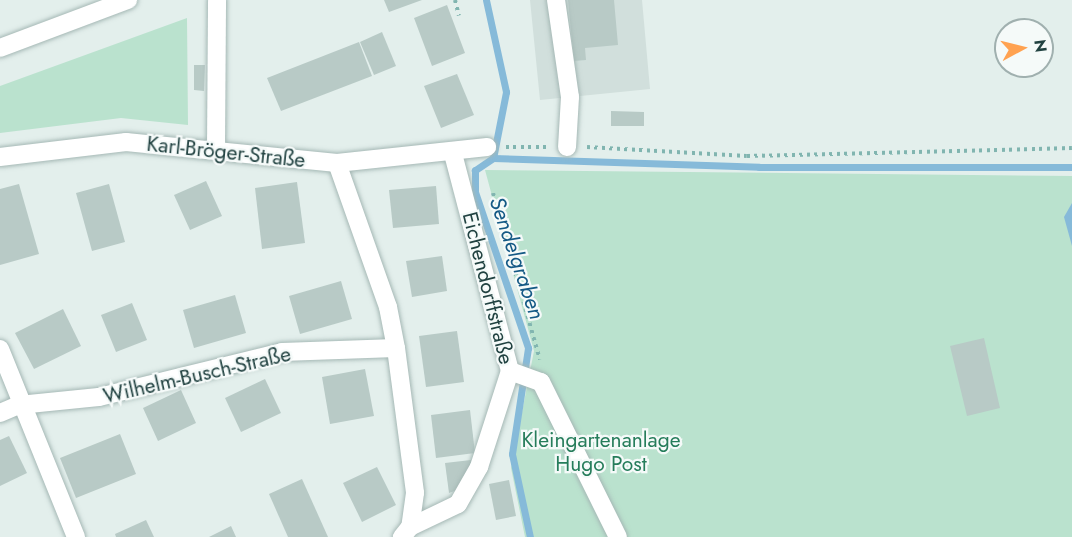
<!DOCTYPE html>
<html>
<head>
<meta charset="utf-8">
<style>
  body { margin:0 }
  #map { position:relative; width:1072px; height:537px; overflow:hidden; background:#e3efec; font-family:Jost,sans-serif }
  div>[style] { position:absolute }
  .built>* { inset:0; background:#d1dfdc }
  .green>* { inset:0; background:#bae2ce }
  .water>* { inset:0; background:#86bad9 }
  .stream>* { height:7px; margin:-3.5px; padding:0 3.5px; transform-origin:3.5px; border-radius:3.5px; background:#86bad9 }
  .building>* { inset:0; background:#b8cac6 }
  .path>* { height:4px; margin-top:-2px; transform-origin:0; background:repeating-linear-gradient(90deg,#81b5b0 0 3px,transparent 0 7.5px) }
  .roads { filter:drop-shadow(0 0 2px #a5b8b5) drop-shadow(0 0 2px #a5b8b5) }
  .minor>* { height:18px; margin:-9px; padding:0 9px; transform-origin:9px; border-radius:9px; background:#fff }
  span { translate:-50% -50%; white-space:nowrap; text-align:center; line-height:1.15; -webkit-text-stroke:4.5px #f5faf9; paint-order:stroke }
  .street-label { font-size:21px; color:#214241 }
  .park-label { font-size:21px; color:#267d5b }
  .water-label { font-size:22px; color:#145985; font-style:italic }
  .north { position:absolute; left:994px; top:18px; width:60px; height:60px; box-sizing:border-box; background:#f5faf9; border:2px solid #a0b0af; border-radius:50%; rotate:83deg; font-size:16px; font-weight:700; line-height:24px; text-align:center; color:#214241 }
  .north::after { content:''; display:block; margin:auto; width:21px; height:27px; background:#ffa251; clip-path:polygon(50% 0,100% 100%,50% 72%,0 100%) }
</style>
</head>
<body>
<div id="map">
  <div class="built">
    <i style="clip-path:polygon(530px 0,642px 0,650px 89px,540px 100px)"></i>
  </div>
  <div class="green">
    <i style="clip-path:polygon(187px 18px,188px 125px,121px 118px,0 133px,0 86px)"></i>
    <i style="clip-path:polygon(485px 170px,1072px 176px,1072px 537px,525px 537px,511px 468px,534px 351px)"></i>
  </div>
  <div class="water">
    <i style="clip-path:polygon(1072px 203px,1072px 246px,1064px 217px)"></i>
  </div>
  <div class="stream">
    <i style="left:486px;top:0;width:94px;rotate:77.7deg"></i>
    <i style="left:506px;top:92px;width:67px;rotate:101.1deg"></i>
    <i style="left:493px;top:158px;width:22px;rotate:146deg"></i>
    <i style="left:475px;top:170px;width:22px;rotate:90deg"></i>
    <i style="left:475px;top:192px;width:165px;rotate:71.2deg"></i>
    <i style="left:528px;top:348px;width:107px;rotate:98.6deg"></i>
    <i style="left:512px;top:454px;width:85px;rotate:77.8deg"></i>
    <i style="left:493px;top:158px;width:266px;rotate:1.9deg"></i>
    <i style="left:759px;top:167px;width:313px"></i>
  </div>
  <div class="building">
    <i style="clip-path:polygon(384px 0,422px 0,389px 12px)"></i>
    <i style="clip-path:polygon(568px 0,614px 0,618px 45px,585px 48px,586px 60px,574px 61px)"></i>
    <i style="clip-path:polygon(447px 5px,465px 53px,432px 66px,414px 18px)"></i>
    <i style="clip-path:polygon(382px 32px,396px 66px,374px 75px,360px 42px)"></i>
    <i style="clip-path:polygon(359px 42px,372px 76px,281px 111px,267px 78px)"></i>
    <i style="clip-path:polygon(194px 65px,205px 65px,204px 91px,194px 90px)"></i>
    <i style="clip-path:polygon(457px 74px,474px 115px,441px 128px,424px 86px)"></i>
    <i style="clip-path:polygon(611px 111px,644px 112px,644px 126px,611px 126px)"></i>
    <i style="clip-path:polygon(206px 181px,222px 216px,190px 230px,174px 195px)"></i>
    <i style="clip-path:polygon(297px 182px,305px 243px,262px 249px,255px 188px)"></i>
    <i style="clip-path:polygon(19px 184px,39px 254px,0 265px,0 189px)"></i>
    <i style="clip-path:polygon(109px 184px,125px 242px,92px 251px,76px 193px)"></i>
    <i style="clip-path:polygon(436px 186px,439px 224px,393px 228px,389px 190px)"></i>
    <i style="clip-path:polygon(442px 256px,447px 291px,412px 297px,406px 261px)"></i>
    <i style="clip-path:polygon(341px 281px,352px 319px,300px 334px,289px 296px)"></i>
    <i style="clip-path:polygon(235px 295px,246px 333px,194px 348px,183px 310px)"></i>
    <i style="clip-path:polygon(132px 303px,147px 340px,116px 352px,101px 315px)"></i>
    <i style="clip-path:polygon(63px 309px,81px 346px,34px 369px,15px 333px)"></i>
    <i style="clip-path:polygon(457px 331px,464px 382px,426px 387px,419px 336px)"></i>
    <i style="clip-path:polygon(984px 338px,1000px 408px,967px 416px,950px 346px)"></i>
    <i style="clip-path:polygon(365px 369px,374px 416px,330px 424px,322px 377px)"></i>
    <i style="clip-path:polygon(265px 379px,281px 413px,241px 432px,225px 398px)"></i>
    <i style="clip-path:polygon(181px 390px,196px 423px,158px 441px,143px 408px)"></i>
    <i style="clip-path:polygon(470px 410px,475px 453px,436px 458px,431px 415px)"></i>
    <i style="clip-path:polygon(120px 434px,136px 474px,76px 498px,60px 458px)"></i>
    <i style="clip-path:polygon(9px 436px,27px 473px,0 486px,0 440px)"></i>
    <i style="clip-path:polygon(471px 460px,471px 475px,460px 489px,449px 493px,445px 463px)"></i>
    <i style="clip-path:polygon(377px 467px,396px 505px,362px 522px,343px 483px)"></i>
    <i style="clip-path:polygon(302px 479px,328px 537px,288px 537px,269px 494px)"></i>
    <i style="clip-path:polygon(509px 480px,516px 516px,496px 520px,489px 484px)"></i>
    <i style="clip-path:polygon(146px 520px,154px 537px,116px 537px,115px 534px)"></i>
    <i style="clip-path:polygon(231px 526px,236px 537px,209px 537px)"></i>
  </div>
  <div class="path">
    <i style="left:455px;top:0;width:16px;rotate:76deg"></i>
    <i style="left:506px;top:147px;width:41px"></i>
    <i style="left:587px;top:147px;width:160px;rotate:3.2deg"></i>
    <i style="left:747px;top:156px;width:325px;rotate:-1.4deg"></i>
    <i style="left:493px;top:193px;width:173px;rotate:74.3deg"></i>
  </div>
  <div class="roads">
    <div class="minor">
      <i style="left:556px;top:0;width:98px;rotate:81.8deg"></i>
      <i style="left:570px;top:97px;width:50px;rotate:93.4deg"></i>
      <i style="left:0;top:48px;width:137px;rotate:-20.6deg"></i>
      <i style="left:216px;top:149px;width:149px;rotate:-89.6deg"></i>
      <i style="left:0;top:157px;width:127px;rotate:-6.8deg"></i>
      <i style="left:126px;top:142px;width:212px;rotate:5.7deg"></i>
      <i style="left:337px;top:163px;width:151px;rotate:-6.1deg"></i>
      <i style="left:337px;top:163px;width:153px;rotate:70.5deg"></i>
      <i style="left:388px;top:307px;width:42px;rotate:79deg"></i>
      <i style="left:396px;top:348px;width:146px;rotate:82.5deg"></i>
      <i style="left:415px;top:493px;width:34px;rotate:98deg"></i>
      <i style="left:410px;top:527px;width:13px;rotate:129deg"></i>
      <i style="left:0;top:349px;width:203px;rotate:68deg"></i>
      <i style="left:510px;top:371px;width:33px;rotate:20deg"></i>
      <i style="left:541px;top:382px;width:173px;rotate:63.6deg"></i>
      <i style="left:0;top:413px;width:21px;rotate:-23deg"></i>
      <i style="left:19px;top:405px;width:80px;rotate:-5.7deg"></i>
      <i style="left:99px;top:397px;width:188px;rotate:-13.8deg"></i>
      <i style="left:282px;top:352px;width:114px;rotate:-2deg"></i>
      <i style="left:410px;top:527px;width:53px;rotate:-25.6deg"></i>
      <i style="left:458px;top:504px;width:43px;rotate:-60.4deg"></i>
      <i style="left:479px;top:467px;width:101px;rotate:-72.1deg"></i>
      <i style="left:510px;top:371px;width:224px;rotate:-104.7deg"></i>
    </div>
  </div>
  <div class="street-label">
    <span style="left:226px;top:152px;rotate:6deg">Karl-Bröger-Straße</span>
    <span style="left:488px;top:288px;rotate:76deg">Eichendorffstraße</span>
    <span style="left:197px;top:375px;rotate:-13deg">Wilhelm-Busch-Straße</span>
  </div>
  <div class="park-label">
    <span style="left:601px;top:452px">Kleingartenanlage<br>Hugo Post</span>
  </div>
  <div class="water-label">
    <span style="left:517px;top:258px;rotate:71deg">Sendelgraben</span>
  </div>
  <div class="north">N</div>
</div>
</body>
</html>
